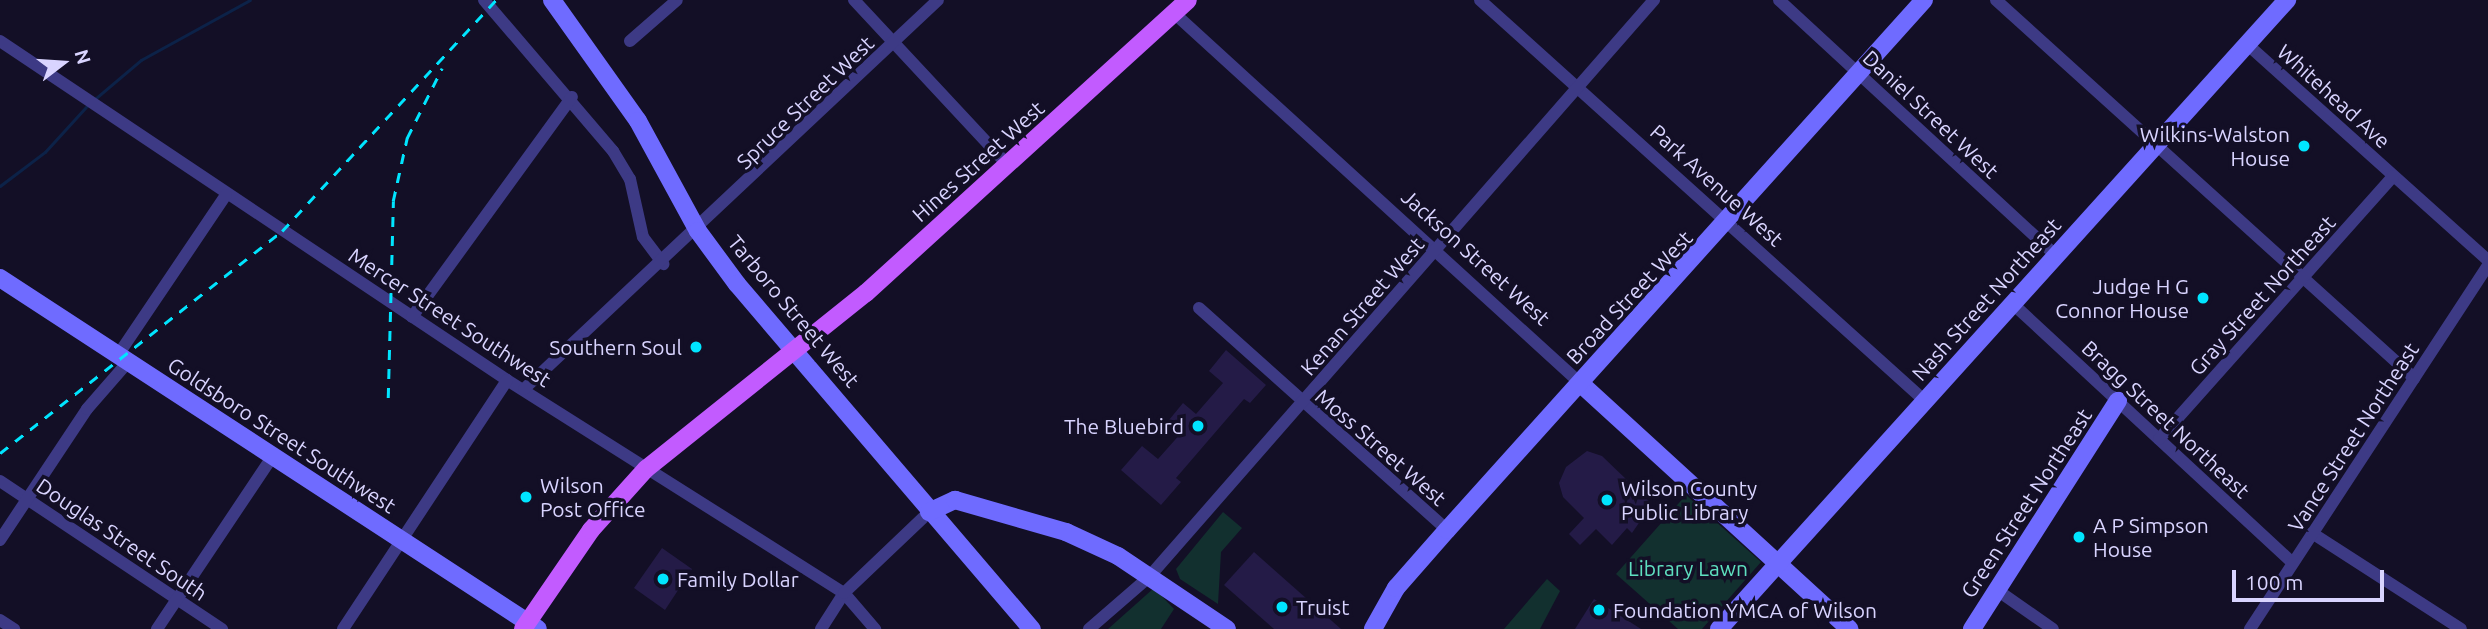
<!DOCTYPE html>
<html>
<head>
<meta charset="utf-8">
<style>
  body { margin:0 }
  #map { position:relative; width:2488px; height:629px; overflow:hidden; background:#130f26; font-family:Ubuntu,sans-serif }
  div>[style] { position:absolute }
  .green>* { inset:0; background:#12302f }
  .stream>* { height:2.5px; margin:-1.25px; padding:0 1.25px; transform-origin:1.25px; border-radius:1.25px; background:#0c2248 }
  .building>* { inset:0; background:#241b47 }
  .street>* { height:12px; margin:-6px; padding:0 6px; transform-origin:6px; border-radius:6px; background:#3d3a85 }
  .secondary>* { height:18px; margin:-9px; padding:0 9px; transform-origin:9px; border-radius:9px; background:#6f6bff }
  .primary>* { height:18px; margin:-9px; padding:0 9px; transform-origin:9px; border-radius:9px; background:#c25bff }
  .rail>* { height:2.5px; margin-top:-1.25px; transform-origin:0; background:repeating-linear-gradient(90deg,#00e5ff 0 10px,transparent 0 19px) }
  .dots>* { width:19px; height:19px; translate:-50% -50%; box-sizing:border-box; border:4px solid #130f26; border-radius:50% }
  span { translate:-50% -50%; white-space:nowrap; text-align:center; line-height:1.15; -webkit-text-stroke:7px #130f26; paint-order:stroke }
  .street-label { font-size:21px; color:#d9d4ff }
  .poi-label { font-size:21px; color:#d9d4ff }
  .right { translate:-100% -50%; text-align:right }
  .left { translate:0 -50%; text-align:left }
  .park-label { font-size:21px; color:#5fe0c0 }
  .north { position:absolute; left:28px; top:28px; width:70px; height:70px; -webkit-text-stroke:5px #130f26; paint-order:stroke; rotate:73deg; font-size:19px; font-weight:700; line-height:28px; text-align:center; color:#d9d4ff }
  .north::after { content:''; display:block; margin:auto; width:24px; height:32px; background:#d9d4ff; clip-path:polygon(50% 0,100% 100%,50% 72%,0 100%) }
  .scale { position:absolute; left:2232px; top:570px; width:152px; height:32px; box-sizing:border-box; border:4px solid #d9d4ff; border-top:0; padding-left:9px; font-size:21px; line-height:24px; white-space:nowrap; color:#d9d4ff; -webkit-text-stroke:5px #130f26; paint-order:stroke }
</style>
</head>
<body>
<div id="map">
  <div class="green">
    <i style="clip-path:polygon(1686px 495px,1761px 562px,1702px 629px,1678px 629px,1616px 574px)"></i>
    <i style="clip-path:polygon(1223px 512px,1242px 528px,1221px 552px,1218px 604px,1180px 579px,1176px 569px)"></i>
    <i style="clip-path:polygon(1547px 579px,1560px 591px,1540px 629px,1504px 629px)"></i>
    <i style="clip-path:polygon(1154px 588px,1174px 609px,1161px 629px,1108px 629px)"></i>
  </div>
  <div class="stream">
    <i style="left:95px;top:99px;width:60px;rotate:-40.3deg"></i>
    <i style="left:141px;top:60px;width:124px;rotate:-28.8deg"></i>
    <i style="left:0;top:186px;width:56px;rotate:-37.1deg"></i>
    <i style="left:45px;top:152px;width:62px;rotate:-47.6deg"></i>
  </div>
  <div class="building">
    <i style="clip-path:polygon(1226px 350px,1266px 385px,1250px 403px,1244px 399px,1176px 478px,1181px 482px,1161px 505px,1121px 470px,1142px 446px,1158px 459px,1182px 432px,1169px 420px,1183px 403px,1196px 414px,1223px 383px,1209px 371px)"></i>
    <i style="clip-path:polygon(1587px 451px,1602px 456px,1652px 504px,1632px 533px,1627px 528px,1612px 545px,1596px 529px,1580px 545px,1569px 534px,1584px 518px,1563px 497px,1559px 483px,1566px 467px)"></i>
    <i style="clip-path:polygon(662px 548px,692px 569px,665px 610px,634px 588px)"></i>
    <i style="clip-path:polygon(1254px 552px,1341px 629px,1274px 629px,1224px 585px)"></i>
    <i style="clip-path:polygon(1594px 599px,1641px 629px,1575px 629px)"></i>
  </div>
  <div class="street">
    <i style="left:484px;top:0;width:199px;rotate:49.5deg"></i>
    <i style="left:613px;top:151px;width:33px;rotate:59deg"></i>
    <i style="left:630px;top:179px;width:59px;rotate:77.4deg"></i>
    <i style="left:643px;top:237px;width:34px;rotate:53deg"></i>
    <i style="left:854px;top:0;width:226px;rotate:47deg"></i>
    <i style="left:1480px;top:0;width:599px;rotate:42.02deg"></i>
    <i style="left:1779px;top:0;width:377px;rotate:42.7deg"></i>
    <i style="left:1996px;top:0;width:564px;rotate:42.12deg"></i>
    <i style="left:1174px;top:13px;width:549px;rotate:42.34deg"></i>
    <i style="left:0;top:41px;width:610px;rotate:33.77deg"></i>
    <i style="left:507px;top:380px;width:399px;rotate:32.3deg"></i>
    <i style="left:844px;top:593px;width:48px;rotate:49.3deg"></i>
    <i style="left:630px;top:41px;width:62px;rotate:-41.1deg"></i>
    <i style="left:2248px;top:45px;width:322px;rotate:41.9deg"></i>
    <i style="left:2013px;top:304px;width:381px;rotate:42.8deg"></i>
    <i style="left:1199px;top:308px;width:333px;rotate:41.8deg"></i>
    <i style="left:412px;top:317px;width:272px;rotate:-54deg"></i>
    <i style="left:118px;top:355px;width:193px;rotate:-56deg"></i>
    <i style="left:524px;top:389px;width:568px;rotate:-43.22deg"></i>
    <i style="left:2159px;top:439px;width:352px;rotate:-48.3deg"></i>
    <i style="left:0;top:481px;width:267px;rotate:33.7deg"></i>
    <i style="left:2312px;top:533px;width:177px;rotate:32.8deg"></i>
    <i style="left:0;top:540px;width:157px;rotate:-56.4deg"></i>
    <i style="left:87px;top:409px;width:62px;rotate:-48.9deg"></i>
    <i style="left:1997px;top:590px;width:68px;rotate:34.9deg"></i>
    <i style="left:0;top:620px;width:17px;rotate:33deg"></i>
    <i style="left:157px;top:629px;width:208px;rotate:-56.2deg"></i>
    <i style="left:343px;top:629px;width:298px;rotate:-56.6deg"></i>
    <i style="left:821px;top:629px;width:43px;rotate:-57.4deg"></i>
    <i style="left:844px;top:593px;width:117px;rotate:-43.6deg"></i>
    <i style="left:1089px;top:629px;width:79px;rotate:-40.9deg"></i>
    <i style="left:1149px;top:577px;width:767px;rotate:-48.81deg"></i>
    <i style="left:2250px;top:629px;width:435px;rotate:-56.8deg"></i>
  </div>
  <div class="secondary">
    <i style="left:552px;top:0;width:148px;rotate:54.6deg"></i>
    <i style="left:638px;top:121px;width:125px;rotate:61.4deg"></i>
    <i style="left:698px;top:231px;width:66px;rotate:53.7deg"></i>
    <i style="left:737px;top:284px;width:454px;rotate:49.5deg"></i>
    <i style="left:0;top:278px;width:642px;rotate:33.12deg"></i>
    <i style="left:1580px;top:383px;width:365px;rotate:42.4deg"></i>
    <i style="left:929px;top:512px;width:29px;rotate:-25deg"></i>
    <i style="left:955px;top:500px;width:116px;rotate:16.1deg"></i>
    <i style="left:1066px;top:532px;width:57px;rotate:24.8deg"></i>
    <i style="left:1118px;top:556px;width:131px;rotate:33.8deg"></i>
    <i style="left:1373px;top:629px;width:47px;rotate:-60.7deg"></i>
    <i style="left:1396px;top:588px;width:77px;rotate:-48.7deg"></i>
    <i style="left:1447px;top:530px;width:713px;rotate:-48.01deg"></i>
    <i style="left:1719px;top:629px;width:848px;rotate:-47.92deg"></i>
    <i style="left:1972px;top:629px;width:271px;rotate:-57.4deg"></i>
  </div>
  <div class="primary">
    <i style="left:523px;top:629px;width:120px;rotate:-55.5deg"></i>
    <i style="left:591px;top:530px;width:82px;rotate:-48deg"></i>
    <i style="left:646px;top:469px;width:282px;rotate:-38.7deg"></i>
    <i style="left:866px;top:293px;width:435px;rotate:-42.3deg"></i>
  </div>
  <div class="rail">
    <i style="left:388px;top:398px;width:197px;rotate:-88.5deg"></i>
    <i style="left:393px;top:201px;width:65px;rotate:-77.5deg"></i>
    <i style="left:407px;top:138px;width:78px;rotate:-63.4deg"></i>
    <i style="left:0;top:453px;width:359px;rotate:-38.2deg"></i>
    <i style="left:282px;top:231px;width:315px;rotate:-47.2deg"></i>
  </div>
  <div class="dots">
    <i style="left:2304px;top:146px;background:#00e5ff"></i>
    <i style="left:2203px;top:298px;background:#00e5ff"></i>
    <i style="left:696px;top:347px;background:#00e5ff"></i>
    <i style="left:1198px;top:426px;background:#00e5ff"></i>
    <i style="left:526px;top:497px;background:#00e5ff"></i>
    <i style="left:1607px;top:500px;background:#00e5ff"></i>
    <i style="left:2079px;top:537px;background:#00e5ff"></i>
    <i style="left:663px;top:579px;background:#00e5ff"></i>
    <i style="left:1282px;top:607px;background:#00e5ff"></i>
    <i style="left:1599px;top:610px;background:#00e5ff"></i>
  </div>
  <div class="street-label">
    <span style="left:2334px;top:96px;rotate:42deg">Whitehead Ave</span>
    <span style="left:805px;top:102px;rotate:-44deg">Spruce Street West</span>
    <span style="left:1931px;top:114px;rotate:43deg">Daniel Street West</span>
    <span style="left:978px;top:161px;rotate:-42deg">Hines Street West</span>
    <span style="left:1717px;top:185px;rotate:42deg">Park Avenue West</span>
    <span style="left:1476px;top:257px;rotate:42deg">Jackson Street West</span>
    <span style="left:2262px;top:295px;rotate:-48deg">Gray Street Northeast</span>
    <span style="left:1629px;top:297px;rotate:-47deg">Broad Street West</span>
    <span style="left:1986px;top:299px;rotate:-48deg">Nash Street Northeast</span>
    <span style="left:1362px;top:306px;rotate:-49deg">Kenan Street West</span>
    <span style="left:794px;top:311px;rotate:50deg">Tarboro Street West</span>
    <span style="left:450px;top:317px;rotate:33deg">Mercer Street Southwest</span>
    <span style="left:2166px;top:419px;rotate:43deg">Bragg Street Northeast</span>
    <span style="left:282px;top:435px;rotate:33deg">Goldsboro Street Southwest</span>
    <span style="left:2353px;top:437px;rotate:-57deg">Vance Street Northeast</span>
    <span style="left:1381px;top:447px;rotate:41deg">Moss Street West</span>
    <span style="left:2026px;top:503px;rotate:-57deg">Green Street Northeast</span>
    <span style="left:122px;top:539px;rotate:34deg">Douglas Street South</span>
  </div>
  <div class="poi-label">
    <span class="right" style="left:2290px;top:146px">Wilkins-Walston<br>House</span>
    <span class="right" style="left:2189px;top:298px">Judge H G<br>Connor House</span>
    <span class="right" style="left:682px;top:347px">Southern Soul</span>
    <span class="right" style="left:1184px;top:426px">The Bluebird</span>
    <span class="left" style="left:540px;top:497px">Wilson<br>Post Office</span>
    <span class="left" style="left:1621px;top:500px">Wilson County<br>Public Library</span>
    <span class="left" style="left:2093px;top:537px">A P Simpson<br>House</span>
    <span class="left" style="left:677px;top:579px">Family Dollar</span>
    <span class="left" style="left:1296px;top:607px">Truist</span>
    <span class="left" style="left:1613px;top:610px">Foundation YMCA of Wilson</span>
  </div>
  <div class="park-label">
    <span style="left:1688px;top:568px">Library Lawn</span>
  </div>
  <div class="north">N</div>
  <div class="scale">100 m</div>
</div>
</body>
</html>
